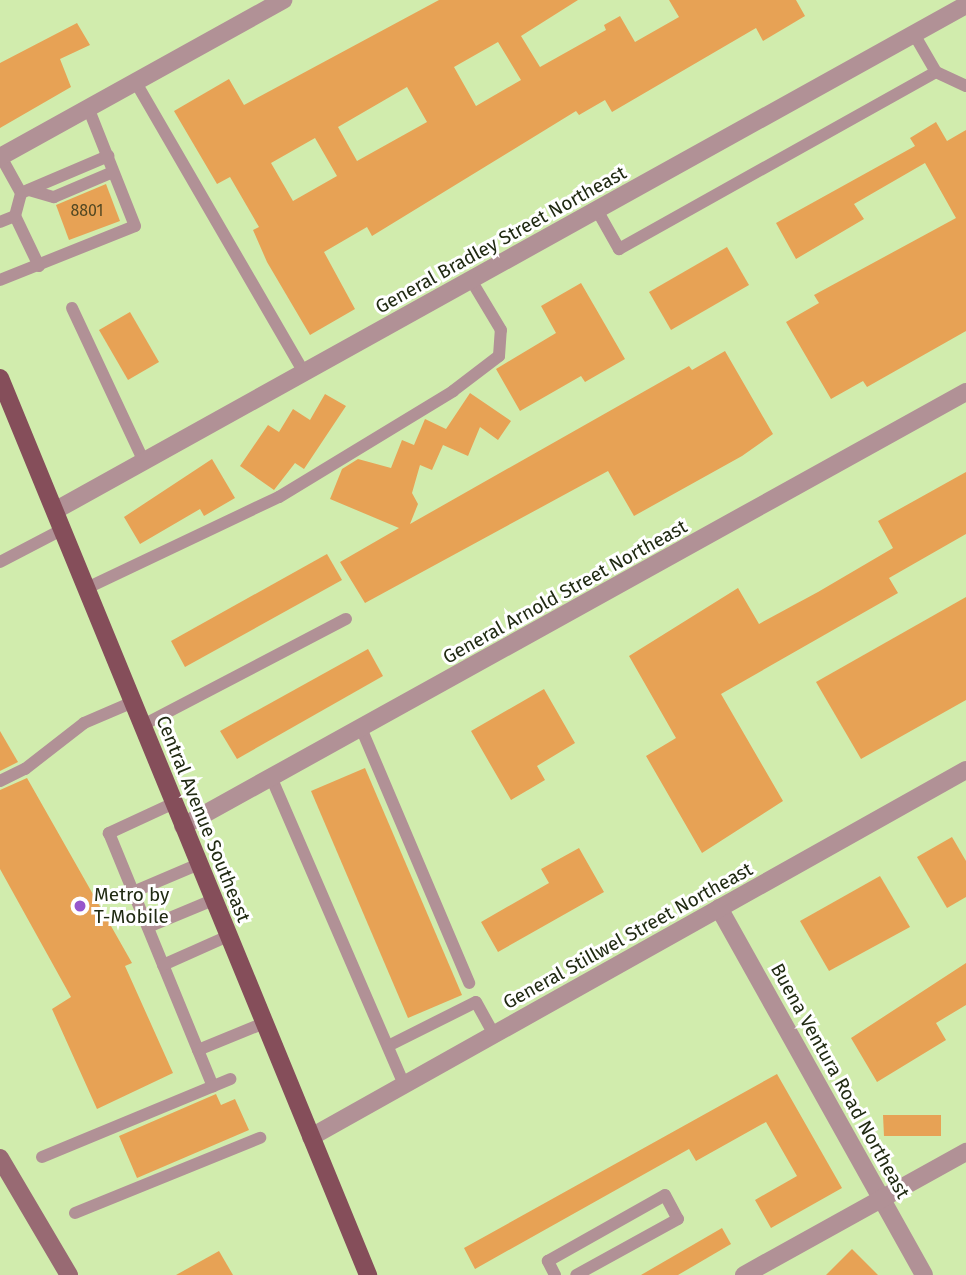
<!DOCTYPE html>
<html>
<head>
<meta charset="utf-8">
<style>
  body { margin:0 }
  #map { position:relative; width:966px; height:1275px; overflow:hidden; background:#d1ecad; font-family:"Fira Sans",sans-serif }
  div>[style] { position:absolute }
  .building>* { inset:0; background:#e7a255 }
  .lane>* { height:12px; margin:-6px; padding:0 6px; transform-origin:6px; border-radius:6px; background:#b19196 }
  .street>* { height:18px; margin:-9px; padding:0 9px; transform-origin:9px; border-radius:9px; background:#b19196 }
  .secondary>* { height:18px; margin:-9px; padding:0 9px; transform-origin:9px; border-radius:9px; background:#986a73 }
  .primary>* { height:18px; margin:-9px; padding:0 9px; transform-origin:9px; border-radius:9px; background:#854e5a }
  .dots>* { width:19px; height:19px; translate:-50% -50%; box-sizing:border-box; border:4px solid #fff; border-radius:50% }
  span { translate:-50% -50%; white-space:nowrap; text-align:center; line-height:1.15; -webkit-text-stroke:6px #fff; paint-order:stroke }
  .number-label { font-size:16px; color:#524823 }
  .number-label span { -webkit-text-stroke-width:0 }
  .street-label { font-size:19px; color:#202a12 }
  .poi-label { font-size:19px; color:#202a12 }
  .left { translate:0 -50%; text-align:left }
</style>
</head>
<body>
<div id="map">
  <div class="building">
    <i style="clip-path:polygon(evenodd,439px 0,578px 0,521px 36px,540px 67px,606px 30px,604px 25px,620px 16px,635px 42px,679px 17px,669px 0,796px 0,805px 16px,763px 41px,756px 28px,612px 112px,605px 100px,579px 115px,576px 111px,372px 236px,367px 227px,324px 252px,355px 309px,310px 335px,267px 262px,253px 230px,259px 227px,230px 177px,217px 184px,174px 111px,229px 79px,244px 105px,439px 0,498px 42px,521px 80px,476px 106px,454px 67px,498px 42px,439px 0,407px 87px,427px 122px,357px 161px,338px 127px,407px 87px,439px 0,315px 138px,337px 176px,293px 201px,271px 163px,315px 138px)"></i>
    <i style="clip-path:polygon(77px 23px,90px 45px,60px 59px,71px 87px,0 128px,0 63px)"></i>
    <i style="clip-path:polygon(936px 122px,947px 141px,966px 130px,966px 331px,867px 387px,863px 381px,831px 399px,786px 322px,819px 303px,814px 295px,956px 218px,925px 163px,854px 204px,864px 219px,796px 259px,776px 223px,915px 146px,910px 138px)"></i>
    <i style="clip-path:polygon(106px 184px,120px 221px,69px 240px,56px 205px)"></i>
    <i style="clip-path:polygon(727px 247px,749px 285px,671px 330px,649px 292px)"></i>
    <i style="clip-path:polygon(581px 283px,625px 359px,585px 382px,581px 376px,520px 411px,496px 369px,556px 333px,541px 306px)"></i>
    <i style="clip-path:polygon(130px 312px,159px 362px,128px 380px,99px 330px)"></i>
    <i style="clip-path:polygon(725px 351px,773px 434px,742px 456px,634px 516px,608px 471px,365px 603px,340px 562px,399px 528px,330px 499px,342px 469px,358px 459px,391px 468px,402px 440px,414px 445px,425px 419px,446px 429px,470px 393px,511px 421px,498px 440px,480px 427px,468px 456px,443px 445px,432px 470px,420px 465px,412px 493px,418px 504px,410px 524px,689px 366px,692px 370px)"></i>
    <i style="clip-path:polygon(325px 394px,346px 406px,304px 469px,295px 463px,274px 490px,240px 466px,268px 425px,279px 432px,293px 409px,310px 420px)"></i>
    <i style="clip-path:polygon(212px 459px,235px 498px,204px 516px,200px 509px,140px 544px,124px 517px)"></i>
    <i style="clip-path:polygon(966px 472px,966px 534px,889px 578px,898px 593px,721px 694px,783px 801px,702px 853px,646px 756px,676px 738px,629px 656px,738px 588px,759px 624px,818px 592px,893px 548px,878px 521px)"></i>
    <i style="clip-path:polygon(327px 554px,342px 580px,185px 667px,171px 641px)"></i>
    <i style="clip-path:polygon(966px 597px,966px 700px,861px 759px,816px 682px)"></i>
    <i style="clip-path:polygon(368px 649px,383px 676px,237px 759px,220px 731px)"></i>
    <i style="clip-path:polygon(544px 689px,575px 743px,537px 766px,545px 780px,511px 800px,471px 731px)"></i>
    <i style="clip-path:polygon(0 731px,18px 762px,0 771px)"></i>
    <i style="clip-path:polygon(365px 768px,462px 995px,408px 1018px,311px 791px)"></i>
    <i style="clip-path:polygon(27px 778px,132px 963px,125px 966px,173px 1073px,97px 1109px,52px 1009px,71px 997px,0 869px,0 790px)"></i>
    <i style="clip-path:polygon(952px 837px,966px 861px,966px 897px,947px 908px,917px 857px)"></i>
    <i style="clip-path:polygon(579px 848px,604px 892px,498px 952px,481px 922px,549px 883px,541px 869px)"></i>
    <i style="clip-path:polygon(880px 876px,910px 927px,829px 971px,800px 921px)"></i>
    <i style="clip-path:polygon(966px 963px,966px 1005px,936px 1023px,946px 1040px,877px 1082px,851px 1038px)"></i>
    <i style="clip-path:polygon(777px 1074px,842px 1188px,771px 1228px,755px 1200px,797px 1176px,766px 1122px,696px 1161px,689px 1149px,475px 1269px,464px 1248px)"></i>
    <i style="clip-path:polygon(216px 1094px,221px 1105px,235px 1099px,249px 1130px,137px 1178px,119px 1136px)"></i>
    <i style="clip-path:polygon(883px 1115px,941px 1115px,941px 1136px,884px 1136px)"></i>
    <i style="clip-path:polygon(722px 1228px,731px 1244px,678px 1275px,641px 1275px)"></i>
    <i style="clip-path:polygon(852px 1249px,878px 1275px,826px 1275px)"></i>
    <i style="clip-path:polygon(219px 1251px,233px 1275px,176px 1275px)"></i>
  </div>
  <div class="lane">
    <i style="left:936px;top:72px;width:33px;rotate:25deg"></i>
    <i style="left:135px;top:81px;width:337px;rotate:59.9deg"></i>
    <i style="left:1px;top:157px;width:41px;rotate:60.9deg"></i>
    <i style="left:29px;top:190px;width:26px;rotate:16deg"></i>
    <i style="left:54px;top:197px;width:64px;rotate:-23deg"></i>
    <i style="left:597px;top:210px;width:45px;rotate:60.6deg"></i>
    <i style="left:619px;top:249px;width:363px;rotate:-29.2deg"></i>
    <i style="left:936px;top:72px;width:44px;rotate:-120.1deg"></i>
    <i style="left:0;top:222px;width:16px;rotate:-22deg"></i>
    <i style="left:39px;top:266px;width:55px;rotate:-115.6deg"></i>
    <i style="left:15px;top:216px;width:24px;rotate:-75deg"></i>
    <i style="left:21px;top:193px;width:95px;rotate:-23deg"></i>
    <i style="left:0;top:280px;width:145px;rotate:-21.8deg"></i>
    <i style="left:135px;top:226px;width:128px;rotate:-111.6deg"></i>
    <i style="left:72px;top:308px;width:170px;rotate:64.9deg"></i>
    <i style="left:0;top:562px;width:71px;rotate:-27.6deg"></i>
    <i style="left:87px;top:588px;width:212px;rotate:-25.4deg"></i>
    <i style="left:279px;top:497px;width:204px;rotate:-31.3deg"></i>
    <i style="left:453px;top:391px;width:58px;rotate:-37.3deg"></i>
    <i style="left:499px;top:356px;width:26px;rotate:-86deg"></i>
    <i style="left:501px;top:330px;width:58px;rotate:-121deg"></i>
    <i style="left:143px;top:725px;width:229px;rotate:-27.6deg"></i>
    <i style="left:361px;top:728px;width:277px;rotate:67deg"></i>
    <i style="left:271px;top:777px;width:337px;rotate:66.6deg"></i>
    <i style="left:0;top:781px;width:28px;rotate:-26deg"></i>
    <i style="left:25px;top:769px;width:75px;rotate:-37.9deg"></i>
    <i style="left:84px;top:723px;width:53px;rotate:-23.2deg"></i>
    <i style="left:174px;top:803px;width:72px;rotate:155.2deg"></i>
    <i style="left:109px;top:833px;width:274px;rotate:67.7deg"></i>
    <i style="left:133px;top:892px;width:72px;rotate:-23deg"></i>
    <i style="left:148px;top:927px;width:70px;rotate:-22.6deg"></i>
    <i style="left:163px;top:965px;width:71px;rotate:-24deg"></i>
    <i style="left:388px;top:1046px;width:98px;rotate:-26.6deg"></i>
    <i style="left:476px;top:1002px;width:38px;rotate:61deg"></i>
    <i style="left:198px;top:1050px;width:71px;rotate:-22.2deg"></i>
    <i style="left:42px;top:1157px;width:204px;rotate:-22.5deg"></i>
    <i style="left:75px;top:1213px;width:200px;rotate:-22.1deg"></i>
    <i style="left:555px;top:1275px;width:16px;rotate:-117deg"></i>
    <i style="left:548px;top:1261px;width:134px;rotate:-29.4deg"></i>
    <i style="left:665px;top:1195px;width:27px;rotate:62deg"></i>
    <i style="left:678px;top:1219px;width:116px;rotate:151.2deg"></i>
  </div>
  <div class="street">
    <i style="left:0;top:157px;width:324px;rotate:-29deg"></i>
    <i style="left:56px;top:510px;width:1041px;rotate:-29.03deg"></i>
    <i style="left:183px;top:826px;width:895px;rotate:-29deg"></i>
    <i style="left:719px;top:908px;width:420px;rotate:60.8deg"></i>
    <i style="left:311px;top:1137px;width:751px;rotate:-29.26deg"></i>
    <i style="left:744px;top:1275px;width:254px;rotate:-29deg"></i>
  </div>
  <div class="secondary">
    <i style="left:0;top:1158px;width:136px;rotate:59.5deg"></i>
  </div>
  <div class="primary">
    <i style="left:0;top:378px;width:970px;rotate:67.69deg"></i>
  </div>
  <div class="dots">
    <i style="left:80px;top:906px;background:#9756cc"></i>
  </div>
  <div class="number-label">
    <span style="left:87px;top:211px">8801</span>
  </div>
  <div class="street-label">
    <span style="left:501px;top:240px;rotate:-29deg">General Bradley Street Northeast</span>
    <span style="left:565px;top:592px;rotate:-29deg">General Arnold Street Northeast</span>
    <span style="left:203px;top:819px;rotate:68deg">Central Avenue Southeast</span>
    <span style="left:628px;top:936px;rotate:-29deg">General Stillwel Street Northeast</span>
    <span style="left:840px;top:1081px;rotate:61deg">Buena Ventura Road Northeast</span>
  </div>
  <div class="poi-label">
    <span class="left" style="left:94px;top:906px">Metro by<br>T-Mobile</span>
  </div>
</div>
</body>
</html>
